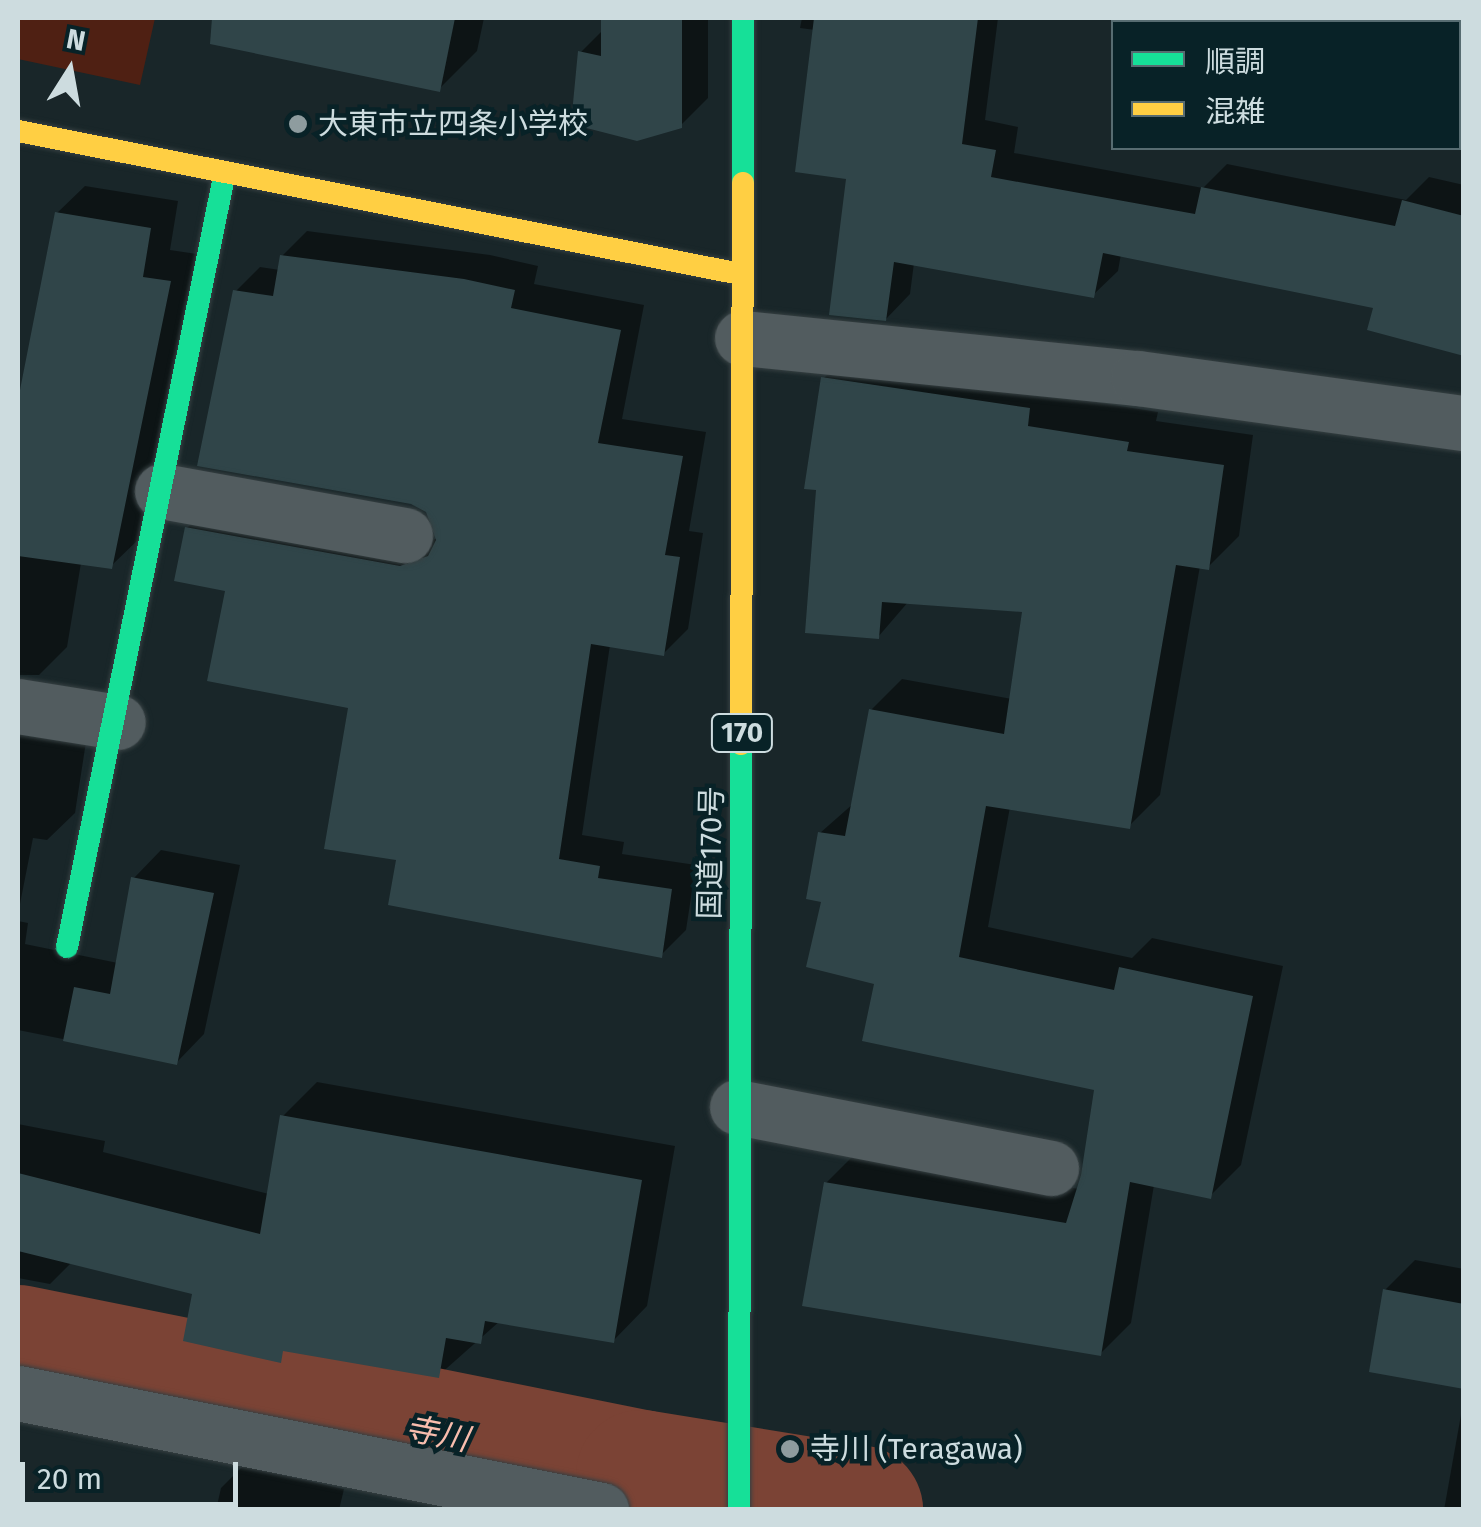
<!DOCTYPE html>
<html>
<head>
<meta charset="utf-8">
<style>
  body { margin:0 }
  #map { position:relative; width:1481px; height:1527px; overflow:hidden; background:#192629; font-family:"Fira Sans","Noto Sans JP",sans-serif }
  div>[style] { position:absolute }
  .green>* { inset:0; background:#4f2013 }
  .shadow>* { inset:0; background:#0007 }
  .river>* { height:130px; margin:-65px; padding:0 65px; transform-origin:65px; border-radius:65px; background:#7b4335 }
  .building>* { inset:0; background:#304549 }
  .roads { filter:drop-shadow(0 0 2px #364042) drop-shadow(0 0 2px #364042) }
  .street>* { height:55px; margin:-27.5px; padding:0 27.5px; transform-origin:27.5px; border-radius:27.5px; background:#525c5f }
  .fast>* { height:22px; margin:-11px; padding:0 11px; transform-origin:11px; border-radius:11px; background:#16e098 }
  .slow>* { height:22px; margin:-11px; padding:0 11px; transform-origin:11px; border-radius:11px; background:#ffcf43 }
  .dots>* { width:28px; height:28px; translate:-50% -50%; box-sizing:border-box; border:5px solid #082227; border-radius:50% }
  span { translate:-50% -50%; white-space:nowrap; text-align:center; line-height:1.15; -webkit-text-stroke:9px #082227; paint-order:stroke }
  .shield-label span { padding:2px 8px; background:#082227; border:2px solid; border-radius:8px; -webkit-text-stroke-width:0 }
  .shield-label { font-size:28px; color:#cddcdf; font-weight:700 }
  .poi-label { font-size:30px; color:#cddcdf }
  .left { translate:0 -50%; text-align:left }
  .street-label { font-size:30px; color:#cddcdf }
  .water-label { font-size:32px; color:#f8bdad; font-style:italic }
  .frame { position:absolute; inset:0; border:20px solid #cddcdf; pointer-events:none }
  .legend { position:absolute; left:1111px; top:20px; width:350px; height:130px; box-sizing:border-box; background:#082227; border:2px solid #576c71; margin:0; padding:12px 18px; list-style:none; font-size:30px; color:#cddcdf }
  .legend li { display:flex; align-items:center; gap:20px; height:50px }
  .legend b { width:50px; border:2px solid #576c71 }
  .north { position:absolute; left:20px; top:20px; width:100px; height:100px; -webkit-text-stroke:8px #082227; paint-order:stroke; rotate:11deg; font-size:28px; font-weight:700; line-height:40px; text-align:center; color:#cddcdf }
  .north::after { content:''; display:block; margin:auto; width:35px; height:45px; background:#cddcdf; clip-path:polygon(50% 0,100% 100%,50% 72%,0 100%) }
  .scale { position:absolute; left:20px; top:1462px; width:218px; height:45px; box-sizing:border-box; border:5px solid #cddcdf; border-top:0; padding-left:12px; font-size:30px; line-height:35px; white-space:nowrap; color:#cddcdf; -webkit-text-stroke:8px #082227; paint-order:stroke }
</style>
</head>
<body>
<div id="map">
  <div class="green">
    <i style="clip-path:polygon(18px 18px,155px 18px,140px 85px,18px 59px)"></i>
  </div>
  <div class="shadow">
    <i style="clip-path:polygon(229px 18px,484px 18px,477px 51px,439px 89px,223px 45px)"></i>
    <i style="clip-path:polygon(604px 18px,708px 18px,708px 98px,680px 126px,581px 52px,604px 29px)"></i>
    <i style="clip-path:polygon(802px 18px,998px 18px,985px 120px,1018px 127px,1014px 153px,1203px 188px,1227px 164px,1406px 200px,1429px 177px,1464px 185px,1464px 355px,1370px 328px,1376px 306px,1121px 254px,1118px 271px,1093px 295px,914px 263px,910px 294px,886px 319px,815px 30px,800px 28px)"></i>
    <i style="clip-path:polygon(85px 186px,178px 201px,170px 250px,197px 254px,139px 539px,111px 566px,81px 563px,67px 647px,39px 675px,18px 675px,18px 402px,57px 213px)"></i>
    <i style="clip-path:polygon(307px 231px,490px 255px,538px 266px,534px 284px,644px 305px,622px 419px,706px 432px,689px 531px,703px 533px,688px 629px,663px 654px,610px 645px,582px 835px,624px 842px,622px 854px,696px 865px,686px 930px,661px 955px,399px 858px,350px 706px,187px 528px,212px 503px,427px 542px,438px 538px,428px 510px,235px 292px,260px 267px,280px 270px,282px 256px)"></i>
    <i style="clip-path:polygon(854px 348px,1057px 396px,1158px 412px,1156px 421px,1253px 435px,1239px 536px,1208px 567px,1200px 566px,1160px 795px,1129px 826px,1010px 807px,988px 927px,1132px 958px,1152px 938px,1283px 966px,1241px 1165px,1210px 1196px,1154px 1185px,1131px 1323px,1100px 1354px,826px 1183px,857px 1152px,1079px 1189px,1096px 1088px,877px 982px,824px 900px,820px 833px,854px 803px,871px 710px,902px 679px,1012px 699px,1025px 610px,909px 601px,878px 637px,823px 379px)"></i>
    <i style="clip-path:polygon(18px 680px,88px 729px,75px 813px,47px 840px,33px 838px,18px 914px)"></i>
    <i style="clip-path:polygon(161px 850px,240px 865px,204px 1034px,177px 1062px,18px 1030px,18px 921px,28px 923px,25px 944px,118px 963px,134px 878px)"></i>
    <i style="clip-path:polygon(317px 1082px,675px 1146px,647px 1306px,613px 1341px,500px 1321px,438px 1376px,290px 1350px,280px 1360px,195px 1292px,72px 1262px,50px 1284px,18px 1278px,18px 1124px,105px 1141px,103px 1152px,269px 1194px,282px 1117px)"></i>
    <i style="clip-path:polygon(1415px 1260px,1464px 1269px,1464px 1386px,1385px 1290px)"></i>
    <i style="clip-path:polygon(1464px 1398px,1464px 1510px,1444px 1510px)"></i>
    <i style="clip-path:polygon(243px 1466px,344px 1489px,339px 1510px,216px 1510px,221px 1488px)"></i>
  </div>
  <div class="river">
    <i style="left:18px;top:1350px;width:635px;rotate:11.35deg"></i>
    <i style="left:641px;top:1475px;width:220px;rotate:9.2deg"></i>
  </div>
  <div class="building">
    <i style="clip-path:polygon(212px 18px,455px 18px,440px 92px,210px 44px)"></i>
    <i style="clip-path:polygon(601px 18px,682px 18px,682px 128px,637px 141px,571px 124px,578px 51px,601px 56px)"></i>
    <i style="clip-path:polygon(814px 18px,978px 18px,962px 144px,996px 150px,991px 177px,1195px 214px,1201px 187px,1395px 226px,1402px 200px,1464px 216px,1464px 356px,1367px 330px,1373px 308px,1103px 253px,1094px 298px,894px 262px,886px 321px,829px 315px,846px 179px,795px 172px)"></i>
    <i style="clip-path:polygon(55px 212px,151px 228px,143px 277px,171px 281px,112px 569px,18px 556px,18px 400px)"></i>
    <i style="clip-path:polygon(280px 255px,464px 279px,515px 290px,511px 308px,621px 330px,598px 443px,683px 456px,665px 555px,680px 557px,664px 656px,591px 644px,559px 859px,600px 866px,598px 878px,672px 889px,662px 958px,388px 905px,396px 860px,324px 849px,348px 708px,207px 681px,225px 591px,174px 581px,185px 527px,400px 566px,428px 556px,436px 540px,426px 512px,411px 504px,197px 466px,233px 290px,273px 296px)"></i>
    <i style="clip-path:polygon(821px 377px,1030px 408px,1028px 426px,1129px 442px,1127px 451px,1224px 465px,1209px 570px,1176px 565px,1130px 829px,986px 806px,959px 957px,1114px 990px,1119px 967px,1253px 996px,1211px 1199px,1130px 1182px,1101px 1356px,802px 1306px,824px 1182px,1066px 1223px,1081px 1175px,1094px 1090px,862px 1041px,874px 984px,806px 967px,821px 902px,806px 899px,818px 832px,845px 836px,869px 709px,1004px 734px,1022px 612px,882px 602px,879px 639px,805px 633px,816px 490px,804px 489px)"></i>
    <i style="clip-path:polygon(131px 877px,214px 893px,177px 1065px,63px 1041px,74px 987px,110px 994px)"></i>
    <i style="clip-path:polygon(280px 1115px,642px 1180px,614px 1343px,485px 1321px,481px 1344px,446px 1338px,439px 1378px,283px 1351px,281px 1363px,183px 1341px,192px 1294px,18px 1251px,18px 1173px,260px 1234px)"></i>
    <i style="clip-path:polygon(1383px 1289px,1464px 1304px,1464px 1389px,1369px 1372px)"></i>
  </div>
  <div class="roads">
    <div class="street">
      <i style="left:742px;top:338px;width:398px;rotate:5.8deg"></i>
      <i style="left:1138px;top:378px;width:329px;rotate:7.9deg"></i>
      <i style="left:162px;top:491px;width:247px;rotate:10.3deg"></i>
      <i style="left:18px;top:706px;width:101px;rotate:9.1deg"></i>
      <i style="left:737px;top:1107px;width:320px;rotate:11deg"></i>
      <i style="left:18px;top:1393px;width:595px;rotate:11.35deg"></i>
    </div>
    <div class="fast">
      <i style="left:743px;top:183px;width:165px;rotate:-90deg"></i>
      <i style="left:67px;top:947px;width:786px;rotate:-78.48deg"></i>
      <i style="left:739px;top:1510px;width:766px;rotate:-89.85deg"></i>
    </div>
    <div class="slow">
      <i style="left:18px;top:131px;width:736px;rotate:11.2deg"></i>
      <i style="left:741px;top:744px;width:561px;rotate:-89.8deg"></i>
    </div>
  </div>
  <div class="dots">
    <i style="left:298px;top:124px;background:#8e9c9f"></i>
    <i style="left:790px;top:1449px;background:#8e9c9f"></i>
  </div>
  <div class="shield-label">
    <span style="left:742px;top:733px">170</span>
  </div>
  <div class="poi-label">
    <span class="left" style="left:318px;top:124px">大東市立四条小学校</span>
    <span class="left" style="left:810px;top:1449px">寺川 (Teragawa)</span>
  </div>
  <div class="street-label">
    <span style="left:711px;top:853px;rotate:-89deg">国道170号</span>
  </div>
  <div class="water-label">
    <span style="left:437px;top:1434px;rotate:11deg">寺川</span>
  </div>
  <div class="frame"></div>
  <ul class="legend">
  <li><b style="height:12px;background:#16e098"></b>順調</li>
  <li><b style="height:12px;background:#ffcf43"></b>混雑</li>
  </ul>
  <div class="north">N</div>
  <div class="scale">20 m</div>
</div>
</body>
</html>
